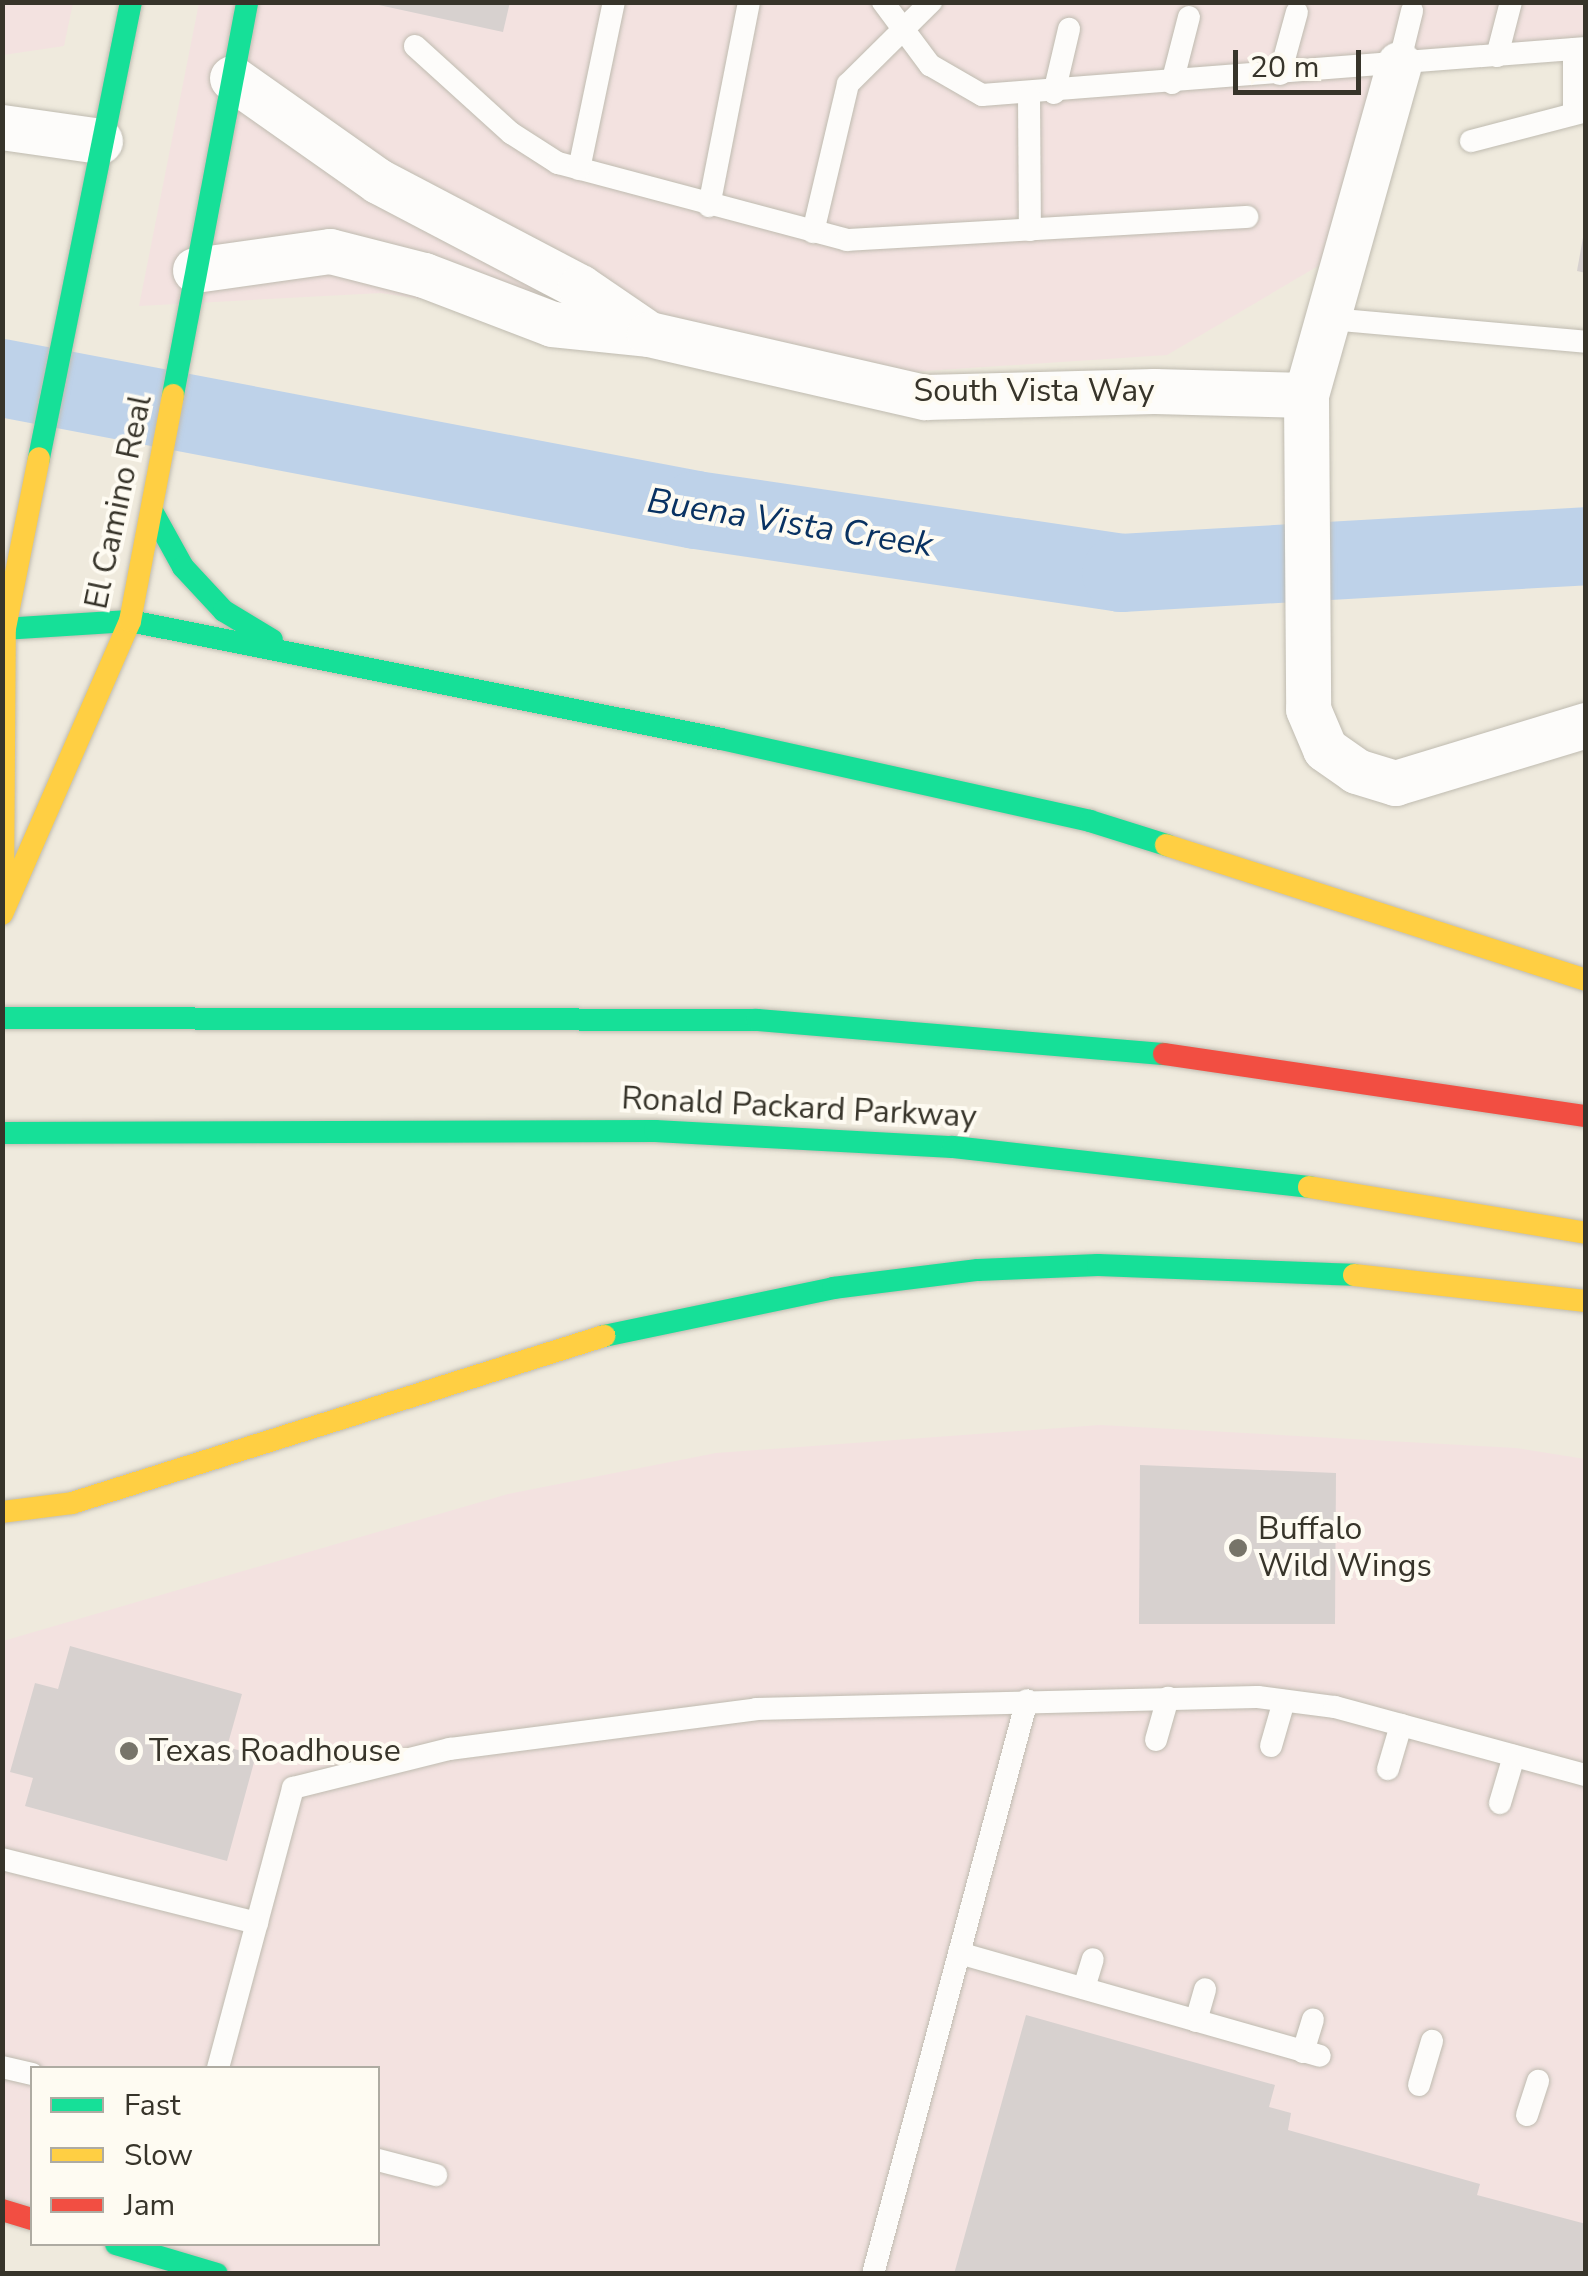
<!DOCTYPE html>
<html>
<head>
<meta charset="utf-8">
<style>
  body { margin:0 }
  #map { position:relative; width:1588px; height:2276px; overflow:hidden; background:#efeadd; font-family:"Nunito Sans",sans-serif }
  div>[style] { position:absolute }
  .commercial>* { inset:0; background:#f3e2e0 }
  .river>* { height:78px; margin:-39px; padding:0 39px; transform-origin:39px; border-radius:39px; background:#bed2e9 }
  .building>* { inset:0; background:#d7d1cf }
  .roads { filter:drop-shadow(0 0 2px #bfbbb0) drop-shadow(0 0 2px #bfbbb0) }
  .lane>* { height:22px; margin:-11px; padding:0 11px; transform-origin:11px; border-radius:11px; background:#fdfcfa }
  .street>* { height:45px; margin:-22.5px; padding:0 22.5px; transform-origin:22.5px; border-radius:22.5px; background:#fdfcfa }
  .fast>* { height:22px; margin:-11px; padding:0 11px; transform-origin:11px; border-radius:11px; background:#16e098 }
  .slow>* { height:22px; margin:-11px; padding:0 11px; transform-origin:11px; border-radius:11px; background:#ffcf43 }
  .jam>* { height:22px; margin:-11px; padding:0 11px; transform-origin:11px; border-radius:11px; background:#f24e42 }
  .dots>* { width:28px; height:28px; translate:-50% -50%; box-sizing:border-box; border:5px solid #fefbf2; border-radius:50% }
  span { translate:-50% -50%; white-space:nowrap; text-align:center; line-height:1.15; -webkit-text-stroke:8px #fefbf2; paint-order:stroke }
  .street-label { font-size:32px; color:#37342a }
  .poi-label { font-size:32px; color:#37342a }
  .left { translate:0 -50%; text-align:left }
  .water-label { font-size:35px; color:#093262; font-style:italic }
  .frame { position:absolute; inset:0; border:5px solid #37342a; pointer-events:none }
  .legend { position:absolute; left:30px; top:2066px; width:350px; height:180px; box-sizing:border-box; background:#fefbf2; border:2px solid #aeaba2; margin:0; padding:12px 18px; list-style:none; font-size:30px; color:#37342a }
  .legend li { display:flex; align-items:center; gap:20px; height:50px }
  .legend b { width:50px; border:2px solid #aeaba2 }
  .scale { position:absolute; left:1233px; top:50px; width:128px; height:45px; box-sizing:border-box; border:5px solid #37342a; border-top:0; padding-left:12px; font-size:30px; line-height:35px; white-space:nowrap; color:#37342a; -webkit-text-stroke:8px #fefbf2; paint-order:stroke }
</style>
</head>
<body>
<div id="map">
  <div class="commercial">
    <i style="clip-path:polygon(2px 3px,73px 3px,64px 46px,3px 55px)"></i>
    <i style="clip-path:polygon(199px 3px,1585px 3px,1585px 48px,1402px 64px,1352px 246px,1167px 355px,909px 372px,381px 293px,139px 306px)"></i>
    <i style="clip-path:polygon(1100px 1425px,1516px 1448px,1585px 1459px,1585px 2273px,217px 2274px,116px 2244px,378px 2244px,378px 2068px,32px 2068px,32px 2219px,3px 2210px,3px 1641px,508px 1494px,716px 1453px)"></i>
  </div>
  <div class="river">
    <i style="left:2px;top:378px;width:706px;rotate:10.77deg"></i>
    <i style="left:696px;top:510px;width:430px;rotate:8.4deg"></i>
    <i style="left:1121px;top:573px;width:466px;rotate:-3.3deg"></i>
  </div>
  <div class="building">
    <i style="clip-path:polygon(365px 2px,510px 2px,503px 32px)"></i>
    <i style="clip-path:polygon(1584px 232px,1586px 233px,1586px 273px,1577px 271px)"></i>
    <i style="clip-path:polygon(1140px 1465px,1336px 1473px,1335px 1624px,1139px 1624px)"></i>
    <i style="clip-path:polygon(70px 1646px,242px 1694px,227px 1747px,256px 1755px,227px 1861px,25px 1806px,33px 1778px,10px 1772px,35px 1683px,58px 1689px)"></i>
    <i style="clip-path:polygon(1026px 2015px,1275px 2085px,1269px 2107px,1291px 2113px,1288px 2130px,1480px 2184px,1477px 2195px,1586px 2224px,1586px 2274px,954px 2274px)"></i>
  </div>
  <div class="roads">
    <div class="lane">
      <i style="left:883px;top:2px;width:79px;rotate:53.3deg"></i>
      <i style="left:930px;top:65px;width:60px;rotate:30deg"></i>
      <i style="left:982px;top:95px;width:606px;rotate:-4.45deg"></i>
      <i style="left:415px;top:46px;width:130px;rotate:42.2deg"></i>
      <i style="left:511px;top:133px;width:56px;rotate:32.6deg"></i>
      <i style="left:558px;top:163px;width:299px;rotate:14.9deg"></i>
      <i style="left:847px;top:240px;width:401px;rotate:-3.3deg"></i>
      <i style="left:1497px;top:56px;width:56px;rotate:-75.5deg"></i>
      <i style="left:1399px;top:64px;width:55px;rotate:-76.2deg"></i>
      <i style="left:1280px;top:74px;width:64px;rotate:-74.7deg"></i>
      <i style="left:1172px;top:83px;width:68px;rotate:-75.6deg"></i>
      <i style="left:1054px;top:93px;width:66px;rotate:-76.8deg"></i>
      <i style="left:1029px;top:96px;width:134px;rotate:89.6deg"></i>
      <i style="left:1574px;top:111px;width:62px;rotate:-90deg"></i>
      <i style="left:1471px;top:141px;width:119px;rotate:-14.6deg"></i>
      <i style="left:579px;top:169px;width:171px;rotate:-78.2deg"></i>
      <i style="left:709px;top:206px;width:208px;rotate:-78.9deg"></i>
      <i style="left:813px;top:232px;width:152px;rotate:-76.7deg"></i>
      <i style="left:848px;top:84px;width:117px;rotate:-44.7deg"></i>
      <i style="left:1330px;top:319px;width:257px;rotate:5.1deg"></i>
      <i style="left:1156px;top:1740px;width:44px;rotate:-74.1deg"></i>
      <i style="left:1271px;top:1746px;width:47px;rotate:-73.9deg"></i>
      <i style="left:1388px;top:1769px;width:46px;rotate:-73.5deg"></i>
      <i style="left:1500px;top:1803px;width:49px;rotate:-73.4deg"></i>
      <i style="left:2px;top:1859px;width:263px;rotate:14.1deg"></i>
      <i style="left:959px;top:1953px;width:375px;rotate:15.9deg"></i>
      <i style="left:1084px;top:1988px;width:30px;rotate:-73deg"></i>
      <i style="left:1196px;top:2021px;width:33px;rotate:-74deg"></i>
      <i style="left:1303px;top:2052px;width:34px;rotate:-73deg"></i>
      <i style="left:2px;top:2067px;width:31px;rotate:13deg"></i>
      <i style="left:218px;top:2068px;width:290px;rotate:-75deg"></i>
      <i style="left:293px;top:1788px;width:162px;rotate:-14deg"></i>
      <i style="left:450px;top:1749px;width:309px;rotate:-7.4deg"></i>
      <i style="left:756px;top:1709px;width:502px;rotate:-1.37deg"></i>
      <i style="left:1258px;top:1697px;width:78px;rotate:7.4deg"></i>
      <i style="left:1335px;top:1707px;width:260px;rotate:15.2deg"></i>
      <i style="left:1419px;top:2085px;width:46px;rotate:-73.5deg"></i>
      <i style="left:1527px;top:2115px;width:36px;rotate:-72deg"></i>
      <i style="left:378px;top:2160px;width:60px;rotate:14.5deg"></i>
      <i style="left:873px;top:2274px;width:594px;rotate:-74.98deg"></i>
    </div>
    <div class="street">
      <i style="left:1399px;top:64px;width:344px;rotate:105.7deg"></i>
      <i style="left:1306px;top:395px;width:314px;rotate:89.6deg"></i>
      <i style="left:1308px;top:709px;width:43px;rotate:67deg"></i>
      <i style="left:1325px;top:749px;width:38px;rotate:35deg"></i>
      <i style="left:1356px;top:771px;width:41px;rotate:17.1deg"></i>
      <i style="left:1395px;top:783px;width:200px;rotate:-16.9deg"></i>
      <i style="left:232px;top:78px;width:179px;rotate:35.2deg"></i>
      <i style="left:378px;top:181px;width:228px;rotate:27.7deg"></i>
      <i style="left:580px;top:287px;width:76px;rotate:34.3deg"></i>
      <i style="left:2px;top:127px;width:99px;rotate:8.1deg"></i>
      <i style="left:195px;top:270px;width:136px;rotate:-8deg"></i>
      <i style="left:330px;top:251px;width:97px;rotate:14.3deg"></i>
      <i style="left:424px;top:275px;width:137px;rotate:20.9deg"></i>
      <i style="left:552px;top:324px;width:98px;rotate:5.9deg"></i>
      <i style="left:649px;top:334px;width:283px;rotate:12.9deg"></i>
      <i style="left:925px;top:397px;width:229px;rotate:-1.5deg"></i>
      <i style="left:1154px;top:391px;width:152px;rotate:1.5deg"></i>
    </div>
    <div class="fast">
      <i style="left:173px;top:395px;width:400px;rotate:-79.3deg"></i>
      <i style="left:39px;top:458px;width:465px;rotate:-78.6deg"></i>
      <i style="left:152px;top:511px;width:64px;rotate:61deg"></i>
      <i style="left:183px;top:567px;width:60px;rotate:47deg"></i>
      <i style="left:224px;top:611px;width:56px;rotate:31.1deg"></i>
      <i style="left:2px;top:629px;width:128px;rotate:-3.6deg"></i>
      <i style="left:130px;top:621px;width:603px;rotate:11.29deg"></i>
      <i style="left:721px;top:739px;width:378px;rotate:12.5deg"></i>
      <i style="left:1090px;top:821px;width:80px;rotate:17.5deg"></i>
      <i style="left:2px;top:1018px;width:755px;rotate:0.15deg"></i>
      <i style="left:757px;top:1020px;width:408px;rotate:4.8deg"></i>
      <i style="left:2px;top:1133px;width:653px;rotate:-0.18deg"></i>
      <i style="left:655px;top:1131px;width:298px;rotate:3.1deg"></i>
      <i style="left:953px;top:1147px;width:358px;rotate:6.4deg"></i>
      <i style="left:604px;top:1336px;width:234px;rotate:-11.8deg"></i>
      <i style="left:833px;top:1288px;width:146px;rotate:-7.1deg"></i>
      <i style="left:978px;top:1270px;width:120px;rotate:-2.4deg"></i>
      <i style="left:1098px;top:1265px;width:256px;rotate:2.2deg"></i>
      <i style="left:116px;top:2244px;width:105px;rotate:16.5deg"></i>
    </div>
    <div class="slow">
      <i style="left:1166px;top:845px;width:441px;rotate:17.8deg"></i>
      <i style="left:3px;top:890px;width:262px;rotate:-89.6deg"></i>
      <i style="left:5px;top:628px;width:173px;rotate:-78.7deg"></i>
      <i style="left:2px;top:914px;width:320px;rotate:-66.4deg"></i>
      <i style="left:130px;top:621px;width:230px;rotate:-79.2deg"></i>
      <i style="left:1309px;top:1187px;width:281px;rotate:9.4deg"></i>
      <i style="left:1354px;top:1275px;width:233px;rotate:6.4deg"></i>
      <i style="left:2px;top:1512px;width:71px;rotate:-7.3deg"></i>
      <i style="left:72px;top:1503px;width:558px;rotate:-17.43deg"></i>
    </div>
    <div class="jam">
      <i style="left:1164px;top:1054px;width:427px;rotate:8.4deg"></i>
      <i style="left:2px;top:2210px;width:31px;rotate:17deg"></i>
    </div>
  </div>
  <div class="dots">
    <i style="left:1238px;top:1548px;background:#777469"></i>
    <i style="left:129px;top:1751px;background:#777469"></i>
  </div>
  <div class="street-label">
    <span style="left:1034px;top:391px">South Vista Way</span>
    <span style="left:119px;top:502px;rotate:-78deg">El Camino Real</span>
    <span style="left:799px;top:1108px;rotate:3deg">Ronald Packard Parkway</span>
  </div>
  <div class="poi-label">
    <span class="left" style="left:1258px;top:1548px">Buffalo<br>Wild Wings</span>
    <span class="left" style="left:149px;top:1751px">Texas Roadhouse</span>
  </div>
  <div class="water-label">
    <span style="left:790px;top:523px;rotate:9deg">Buena Vista Creek</span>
  </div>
  <div class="frame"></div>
  <ul class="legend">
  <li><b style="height:12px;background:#16e098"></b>Fast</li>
  <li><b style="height:12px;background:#ffcf43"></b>Slow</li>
  <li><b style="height:12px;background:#f24e42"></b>Jam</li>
  </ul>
  <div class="scale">20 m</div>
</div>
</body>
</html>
